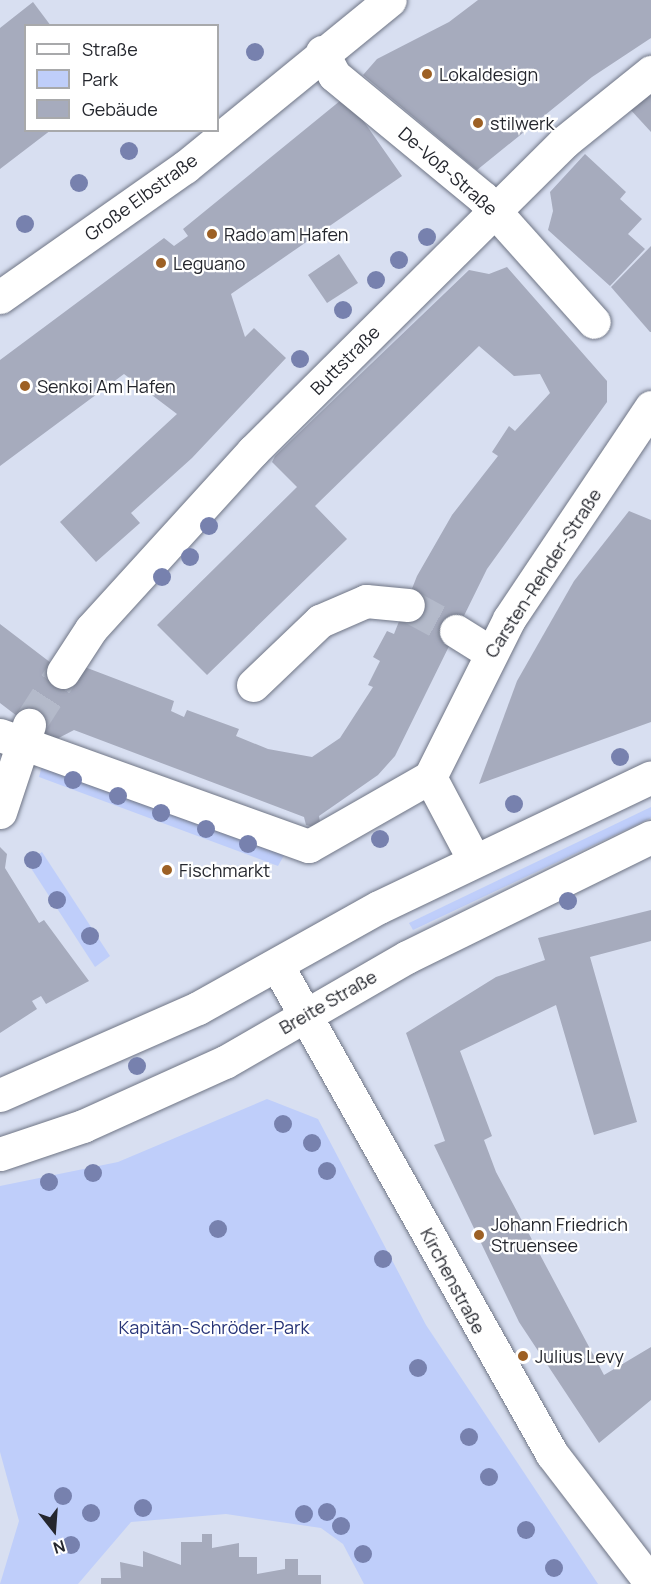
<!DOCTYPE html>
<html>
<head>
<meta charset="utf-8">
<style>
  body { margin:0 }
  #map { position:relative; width:651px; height:1584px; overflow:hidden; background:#d8dff1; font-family:Manrope,sans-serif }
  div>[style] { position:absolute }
  .green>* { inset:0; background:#bfcefa }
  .building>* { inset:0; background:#a6abbd }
  .minor-tunnel>* { height:33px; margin-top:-16.5px; transform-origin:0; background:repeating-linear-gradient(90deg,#b4baca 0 33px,transparent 0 49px) }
  .roads { filter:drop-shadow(0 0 2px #6f7585) drop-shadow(0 0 2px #6f7585) }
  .minor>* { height:33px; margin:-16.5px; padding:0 16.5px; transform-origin:16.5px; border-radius:16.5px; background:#fff }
  .major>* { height:33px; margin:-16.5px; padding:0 16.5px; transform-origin:16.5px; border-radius:16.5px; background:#fff }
  .trees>* { width:18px; height:18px; margin:-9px; border-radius:50%; background:#7781ae }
  .dots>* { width:16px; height:16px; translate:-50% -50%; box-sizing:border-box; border:3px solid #fff; border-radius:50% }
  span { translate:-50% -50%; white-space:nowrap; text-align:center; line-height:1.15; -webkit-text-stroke:4.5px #fff; paint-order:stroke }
  .poi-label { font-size:18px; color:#25272e }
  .left { translate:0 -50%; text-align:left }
  .street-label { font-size:18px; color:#25272e }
  .park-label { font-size:18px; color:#273477 }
  .legend { position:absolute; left:24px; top:24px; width:195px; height:108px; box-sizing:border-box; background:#fff; border:2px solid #a8a9ab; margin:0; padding:8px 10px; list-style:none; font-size:18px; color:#25272e }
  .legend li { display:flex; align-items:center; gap:12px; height:30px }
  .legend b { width:30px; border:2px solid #a8a9ab }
  .north { position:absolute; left:24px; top:1500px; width:60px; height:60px; -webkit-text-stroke:4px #fff; paint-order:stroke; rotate:163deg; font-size:16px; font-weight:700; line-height:24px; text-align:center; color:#25272e }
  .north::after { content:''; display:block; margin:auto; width:21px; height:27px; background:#25272e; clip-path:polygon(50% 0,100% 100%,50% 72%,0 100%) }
</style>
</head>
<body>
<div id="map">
  <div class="green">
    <i style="clip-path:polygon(44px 758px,287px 850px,278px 866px,39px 777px)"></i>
    <i style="clip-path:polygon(651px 807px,651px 818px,413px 930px,409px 923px)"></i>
    <i style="clip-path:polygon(42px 852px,110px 956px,95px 967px,27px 862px)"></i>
    <i style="clip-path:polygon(267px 1099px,318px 1119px,426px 1325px,598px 1584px,364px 1584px,343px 1544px,321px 1528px,226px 1514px,131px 1522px,78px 1584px,0 1584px,19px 1521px,0 1452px,0 1186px,118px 1162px)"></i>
  </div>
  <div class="building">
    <i style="clip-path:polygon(478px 0,651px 0,651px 38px,592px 77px,477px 170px,363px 75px,377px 59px,449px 22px)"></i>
    <i style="clip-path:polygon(33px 2px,51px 26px,26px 26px,26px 130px,51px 130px,0 169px,0 28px)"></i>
    <i style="clip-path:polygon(651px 94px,651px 132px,629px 108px)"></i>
    <i style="clip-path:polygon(346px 96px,402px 176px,231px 294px,245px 337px,254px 328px,286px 358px,192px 458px,131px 513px,140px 523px,96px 562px,60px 522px,177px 414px,124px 374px,0 466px,0 360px,164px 238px,174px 246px,188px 236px,183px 229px)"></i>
    <i style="clip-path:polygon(585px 154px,626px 192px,620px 199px,642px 219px,628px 234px,645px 249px,610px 286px,548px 230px,553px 211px,550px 192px)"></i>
    <i style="clip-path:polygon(651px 246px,651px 332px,650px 332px,611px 287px)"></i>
    <i style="clip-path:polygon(339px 254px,358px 283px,327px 303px,308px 275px)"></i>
    <i style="clip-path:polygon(507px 267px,607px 381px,607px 402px,487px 569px,395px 756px,378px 775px,319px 816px,320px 823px,314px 827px,306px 825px,304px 817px,74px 730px,51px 742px,0 703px,0 624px,72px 679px,82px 666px,174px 701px,171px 711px,184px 717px,187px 710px,239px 729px,236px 736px,268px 749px,312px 757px,340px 738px,373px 687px,368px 685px,380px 661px,373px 657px,387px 631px,394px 634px,417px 576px,452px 515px,498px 456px,492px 452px,509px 426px,515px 431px,550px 393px,540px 374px,514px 376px,479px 346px,315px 506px,347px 539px,207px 675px,157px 625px,297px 487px,272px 462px,275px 456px,469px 270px,489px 274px)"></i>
    <i style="clip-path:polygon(629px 511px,651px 520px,651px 722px,479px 784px,517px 681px,574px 581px)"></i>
    <i style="clip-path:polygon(0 847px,7px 854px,5px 868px,39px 923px,44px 920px,89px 981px,46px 1004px,41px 996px,32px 1001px,37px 1009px,0 1033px)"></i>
    <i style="clip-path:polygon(651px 910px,651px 941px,590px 957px,637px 1122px,594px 1135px,556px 1005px,460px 1051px,492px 1136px,484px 1140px,496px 1172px,604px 1375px,651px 1347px,651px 1400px,599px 1443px,519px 1322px,434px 1145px,445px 1141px,406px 1033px,496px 977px,545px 960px,538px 938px)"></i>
    <i style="clip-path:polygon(202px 1534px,212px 1534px,212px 1548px,239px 1543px,239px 1557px,257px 1557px,257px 1574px,285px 1569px,285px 1559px,298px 1559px,298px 1575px,321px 1575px,321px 1584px,101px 1584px,101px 1578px,121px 1578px,120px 1562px,143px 1567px,143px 1551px,181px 1565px,181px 1542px,202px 1542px)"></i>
  </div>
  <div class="minor-tunnel">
    <i style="left:408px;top:605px;width:55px;rotate:28.4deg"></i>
    <i style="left:29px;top:725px;width:63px;rotate:-57.3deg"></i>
  </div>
  <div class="roads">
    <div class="minor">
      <i style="left:322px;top:52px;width:26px;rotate:62deg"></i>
      <i style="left:334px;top:75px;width:193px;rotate:39.5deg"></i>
      <i style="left:483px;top:198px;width:166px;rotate:48.2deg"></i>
      <i style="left:0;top:297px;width:226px;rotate:-35.1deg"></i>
      <i style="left:185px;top:167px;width:264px;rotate:-39.2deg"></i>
      <i style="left:456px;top:631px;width:40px;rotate:32deg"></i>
      <i style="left:63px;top:672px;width:51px;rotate:-56.9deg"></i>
      <i style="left:91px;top:629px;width:241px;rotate:-47.7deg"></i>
      <i style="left:253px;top:451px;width:438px;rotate:-44.8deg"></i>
      <i style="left:564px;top:142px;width:112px;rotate:-38.8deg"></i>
      <i style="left:253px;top:685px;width:93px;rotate:-43.7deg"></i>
      <i style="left:320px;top:621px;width:50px;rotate:-23.5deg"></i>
      <i style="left:366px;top:601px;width:42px;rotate:5.4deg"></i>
      <i style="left:0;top:735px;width:328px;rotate:19.8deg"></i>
      <i style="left:309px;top:846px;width:139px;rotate:-29.7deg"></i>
      <i style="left:430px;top:777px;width:177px;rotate:-63.4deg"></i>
      <i style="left:509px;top:619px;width:255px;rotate:-56.2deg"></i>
      <i style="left:430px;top:777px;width:94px;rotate:62.1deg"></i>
      <i style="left:0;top:812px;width:92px;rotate:-71.6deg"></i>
      <i style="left:277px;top:965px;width:561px;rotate:60.65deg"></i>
      <i style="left:552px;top:1454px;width:163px;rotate:52.5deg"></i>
    </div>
    <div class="major">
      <i style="left:0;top:1095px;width:216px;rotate:-23.7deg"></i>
      <i style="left:198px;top:1008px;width:207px;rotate:-29.2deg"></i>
      <i style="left:379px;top:907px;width:301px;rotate:-25.5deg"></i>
      <i style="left:0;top:1154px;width:88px;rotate:-18.6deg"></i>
      <i style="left:83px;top:1126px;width:156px;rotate:-24.3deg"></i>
      <i style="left:225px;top:1062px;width:210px;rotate:-30deg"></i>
      <i style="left:407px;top:957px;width:272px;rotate:-26.2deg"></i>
    </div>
  </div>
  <div class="trees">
    <i style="left:255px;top:52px"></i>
    <i style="left:129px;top:151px"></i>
    <i style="left:79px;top:183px"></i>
    <i style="left:25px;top:224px"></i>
    <i style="left:427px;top:237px"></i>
    <i style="left:399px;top:260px"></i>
    <i style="left:376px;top:280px"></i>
    <i style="left:343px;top:310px"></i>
    <i style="left:300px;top:359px"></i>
    <i style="left:209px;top:526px"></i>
    <i style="left:190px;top:557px"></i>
    <i style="left:162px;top:577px"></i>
    <i style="left:620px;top:757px"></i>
    <i style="left:73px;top:780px"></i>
    <i style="left:118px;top:796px"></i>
    <i style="left:514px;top:804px"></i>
    <i style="left:161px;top:813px"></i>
    <i style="left:206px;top:829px"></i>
    <i style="left:380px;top:839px"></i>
    <i style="left:248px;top:844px"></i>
    <i style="left:33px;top:860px"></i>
    <i style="left:57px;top:900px"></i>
    <i style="left:568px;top:901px"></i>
    <i style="left:90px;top:936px"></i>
    <i style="left:137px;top:1066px"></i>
    <i style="left:283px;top:1124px"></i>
    <i style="left:312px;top:1143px"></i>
    <i style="left:327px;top:1171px"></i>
    <i style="left:93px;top:1173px"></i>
    <i style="left:49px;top:1182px"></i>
    <i style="left:218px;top:1229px"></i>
    <i style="left:383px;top:1259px"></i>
    <i style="left:418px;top:1368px"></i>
    <i style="left:469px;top:1437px"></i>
    <i style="left:489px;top:1477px"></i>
    <i style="left:63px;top:1496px"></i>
    <i style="left:143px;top:1508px"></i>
    <i style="left:327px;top:1512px"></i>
    <i style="left:91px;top:1513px"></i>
    <i style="left:304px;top:1514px"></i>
    <i style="left:341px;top:1526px"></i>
    <i style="left:526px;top:1530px"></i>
    <i style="left:71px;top:1545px"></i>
    <i style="left:363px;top:1554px"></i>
    <i style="left:554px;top:1568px"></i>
  </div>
  <div class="dots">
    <i style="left:427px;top:74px;background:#9d6024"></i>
    <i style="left:478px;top:123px;background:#9d6024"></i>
    <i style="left:212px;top:234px;background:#9d6024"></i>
    <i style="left:161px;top:263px;background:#9d6024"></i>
    <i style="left:25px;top:386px;background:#9d6024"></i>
    <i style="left:167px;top:870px;background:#9d6024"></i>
    <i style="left:479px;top:1235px;background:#9d6024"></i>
    <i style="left:523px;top:1356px;background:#9d6024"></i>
  </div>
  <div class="poi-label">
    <span class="left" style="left:439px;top:74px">Lokaldesign</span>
    <span class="left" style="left:490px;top:123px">stilwerk</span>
    <span class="left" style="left:224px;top:234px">Rado am Hafen</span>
    <span class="left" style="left:173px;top:263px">Leguano</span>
    <span class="left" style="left:37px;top:386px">Senkoi Am Hafen</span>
    <span class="left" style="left:179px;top:870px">Fischmarkt</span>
    <span class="left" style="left:491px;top:1235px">Johann Friedrich<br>Struensee</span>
    <span class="left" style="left:535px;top:1356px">Julius Levy</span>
  </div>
  <div class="street-label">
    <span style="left:448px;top:171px;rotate:41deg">De-Voß-Straße</span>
    <span style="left:141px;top:197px;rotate:-36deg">Große Elbstraße</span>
    <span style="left:345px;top:360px;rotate:-45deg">Buttstraße</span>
    <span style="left:543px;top:573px;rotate:-57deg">Carsten-Rehder-Straße</span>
    <span style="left:328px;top:1002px;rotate:-30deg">Breite Straße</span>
    <span style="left:453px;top:1281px;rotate:62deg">Kirchenstraße</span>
  </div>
  <div class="park-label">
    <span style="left:214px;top:1327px">Kapitän-Schröder-Park</span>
  </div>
  <ul class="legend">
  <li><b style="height:8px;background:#fff"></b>Straße</li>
  <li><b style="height:16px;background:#bfcefa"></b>Park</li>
  <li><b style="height:16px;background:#a6abbd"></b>Gebäude</li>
  </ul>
  <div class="north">N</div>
</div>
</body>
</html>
